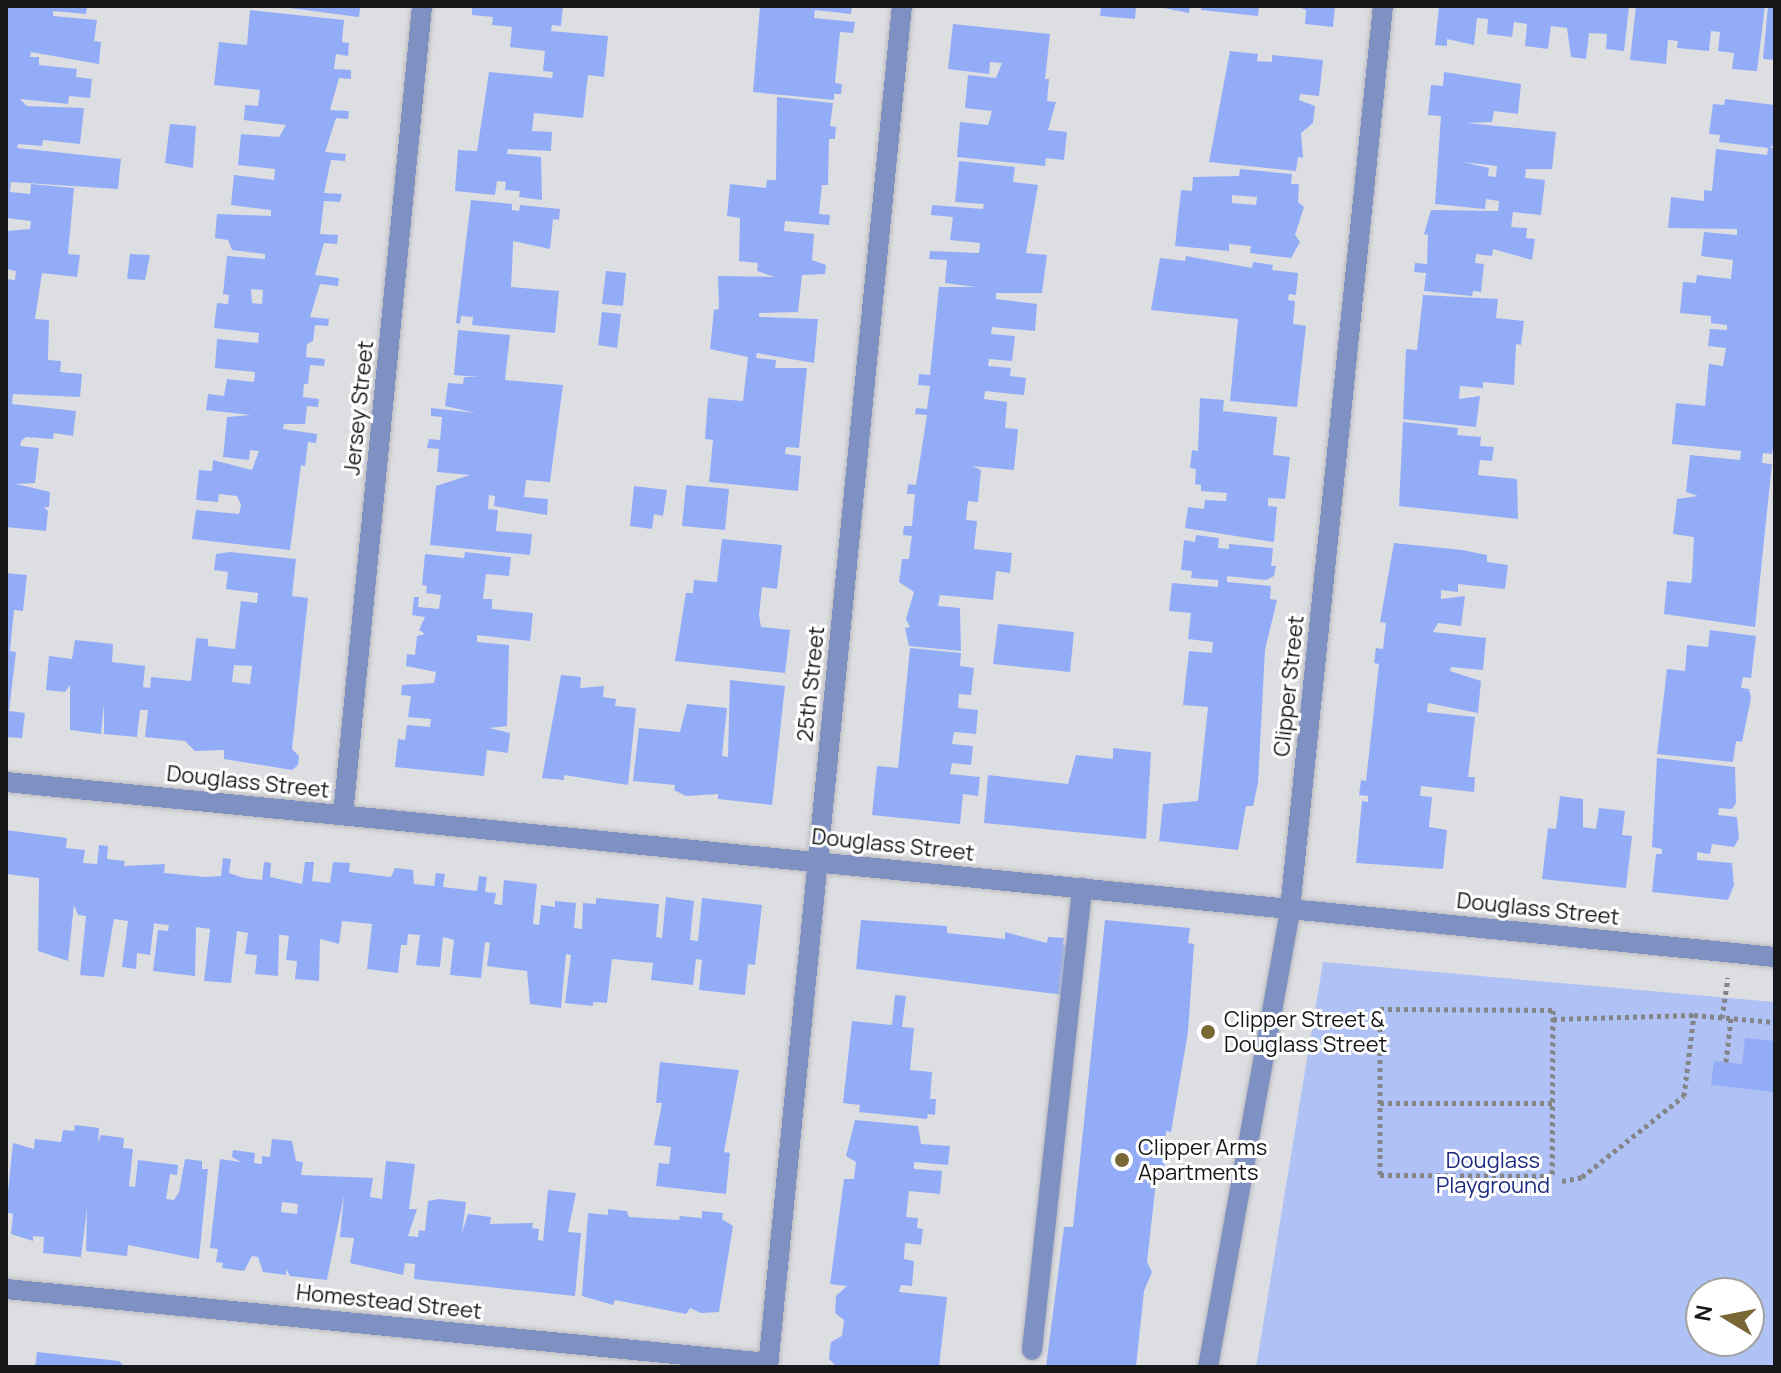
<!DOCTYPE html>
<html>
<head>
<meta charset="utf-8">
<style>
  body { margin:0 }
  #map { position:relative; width:1781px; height:1373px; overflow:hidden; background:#dddee2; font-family:Manrope,sans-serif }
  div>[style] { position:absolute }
  .green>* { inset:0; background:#b0c2f5 }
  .building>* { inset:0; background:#93acf8 }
  .path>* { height:5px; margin-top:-2.5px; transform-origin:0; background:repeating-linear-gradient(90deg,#848587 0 4px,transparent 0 8px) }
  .roads { filter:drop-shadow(0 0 2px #b9babe) drop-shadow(0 0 2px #b9babe) }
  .minor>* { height:20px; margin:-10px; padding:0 10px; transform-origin:10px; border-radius:10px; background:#7f90c3 }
  .dots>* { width:22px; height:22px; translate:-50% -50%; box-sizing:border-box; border:4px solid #fff; border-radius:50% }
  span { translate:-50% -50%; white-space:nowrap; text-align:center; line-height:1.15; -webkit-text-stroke:6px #fff; paint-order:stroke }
  .street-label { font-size:22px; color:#161718 }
  .poi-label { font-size:22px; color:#161718 }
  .left { translate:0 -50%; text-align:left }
  .park-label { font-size:22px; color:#1c2b80 }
  .frame { position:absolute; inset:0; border:8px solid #161718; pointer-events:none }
  .north { position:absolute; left:1685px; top:1277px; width:80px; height:80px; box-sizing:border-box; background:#fff; border:2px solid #a2a2a3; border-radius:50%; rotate:280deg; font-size:22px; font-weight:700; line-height:32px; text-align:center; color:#161718 }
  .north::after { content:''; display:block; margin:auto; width:28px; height:36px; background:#796735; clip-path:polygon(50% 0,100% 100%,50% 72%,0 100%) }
</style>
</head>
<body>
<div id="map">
  <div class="green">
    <i style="clip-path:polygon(evenodd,1323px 962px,1775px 1002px,1775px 1367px,1256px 1367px,1323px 962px,1701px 1293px,1749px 1293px,1749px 1341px,1701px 1341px,1701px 1293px)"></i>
  </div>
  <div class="building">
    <i style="clip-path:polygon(6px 6px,87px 6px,86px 14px,53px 11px,53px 16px,97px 20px,94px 41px,101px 42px,99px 64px,31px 52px,30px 57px,39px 57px,39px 65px,77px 69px,76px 77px,92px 79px,90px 98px,69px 96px,68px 104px,20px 99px,27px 106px,84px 108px,80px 144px,43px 140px,42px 146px,18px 144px,17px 148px,121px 159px,118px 189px,11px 182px,10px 192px,30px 194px,31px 184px,74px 188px,68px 254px,80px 255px,77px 277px,42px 273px,35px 319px,49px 320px,48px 360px,61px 361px,60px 372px,82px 374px,80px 397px,13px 394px,12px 404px,76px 411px,73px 436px,54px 433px,53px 439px,26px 437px,21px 441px,20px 446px,39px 448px,35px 483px,16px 484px,50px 492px,49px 507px,44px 507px,48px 511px,46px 531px,6px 527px,6px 279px,15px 280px,16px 271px,6px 269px,6px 231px,30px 229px,31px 221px,6px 218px)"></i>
    <i style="clip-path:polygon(274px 6px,342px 6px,360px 8px,359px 17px)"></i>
    <i style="clip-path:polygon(472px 6px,563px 6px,561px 26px,552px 25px,551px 31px,608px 36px,604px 77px,588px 75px,583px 118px,534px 113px,532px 131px,552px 132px,551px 151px,508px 149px,507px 154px,541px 157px,542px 200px,519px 197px,520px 191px,505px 190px,506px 182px,497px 181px,495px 195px,455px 191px,458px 150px,477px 151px,489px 72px,552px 78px,553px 72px,543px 71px,545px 51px,510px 47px,512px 27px,492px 25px,493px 17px,472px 15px)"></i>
    <i style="clip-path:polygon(760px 6px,852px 6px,851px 14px,815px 10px,814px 18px,855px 22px,853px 33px,840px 32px,835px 83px,842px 84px,841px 94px,834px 94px,834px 100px,753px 92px)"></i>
    <i style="clip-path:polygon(1101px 6px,1136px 6px,1135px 19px,1100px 16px)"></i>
    <i style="clip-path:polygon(1153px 6px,1190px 6px,1189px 13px)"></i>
    <i style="clip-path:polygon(1202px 6px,1259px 6px,1258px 16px,1201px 10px)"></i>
    <i style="clip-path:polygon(1296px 6px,1335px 6px,1333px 27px,1305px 24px,1306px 10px)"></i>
    <i style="clip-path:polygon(1439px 6px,1629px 6px,1624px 51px,1606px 49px,1607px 34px,1589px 33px,1586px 59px,1571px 57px,1567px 28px,1551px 26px,1548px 49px,1525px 46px,1527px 24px,1514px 22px,1512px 37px,1487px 34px,1488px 19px,1477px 18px,1474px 45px,1447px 39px,1447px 46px,1435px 45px)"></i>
    <i style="clip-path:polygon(1636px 6px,1765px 6px,1757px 71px,1732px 69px,1734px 53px,1718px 51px,1720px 32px,1711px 31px,1709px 51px,1677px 48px,1678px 41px,1668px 40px,1666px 64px,1630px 60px)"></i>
    <i style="clip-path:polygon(1768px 6px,1775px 6px,1775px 60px,1763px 59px)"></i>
    <i style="clip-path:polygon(evenodd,250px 10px,344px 20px,342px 42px,349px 43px,348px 56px,336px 54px,334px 69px,351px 70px,351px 79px,339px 78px,330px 110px,349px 111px,348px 119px,336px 118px,325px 152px,346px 154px,345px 161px,331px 160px,324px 193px,342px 194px,340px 202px,324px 201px,320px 234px,338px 235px,337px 244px,324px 243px,315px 275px,339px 278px,338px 286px,320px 284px,310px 317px,329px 319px,328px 326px,315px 325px,313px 341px,307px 344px,306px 357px,325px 359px,324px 366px,310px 365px,308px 384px,304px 384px,303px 397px,319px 399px,318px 407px,307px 406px,305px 424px,284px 424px,283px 429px,317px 434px,316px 443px,308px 442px,305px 466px,301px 465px,290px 550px,192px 539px,196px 510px,239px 514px,241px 505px,237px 496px,219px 494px,218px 502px,196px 500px,199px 470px,212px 471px,213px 460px,252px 470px,259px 451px,250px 450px,249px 460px,223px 457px,227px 417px,251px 415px,206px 410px,208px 394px,224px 396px,227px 379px,254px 382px,255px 372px,215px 368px,217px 339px,258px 343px,259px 333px,214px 328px,217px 303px,228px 304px,229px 295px,223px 294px,227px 256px,265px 259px,265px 254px,232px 250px,228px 240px,215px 238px,217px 214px,271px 216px,271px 210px,231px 205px,234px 175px,274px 180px,275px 169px,238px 165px,241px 134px,279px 137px,286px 125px,244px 120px,245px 105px,258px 106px,260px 90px,214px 85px,219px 42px,247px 45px,250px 10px,251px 289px,263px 290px,262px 304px,252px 303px,251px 289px)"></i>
    <i style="clip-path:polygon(953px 24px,1050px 34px,1045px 79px,1049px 79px,1047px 101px,1056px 102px,1048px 130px,1067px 132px,1064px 160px,1046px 158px,1045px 166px,957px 157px,960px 122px,988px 125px,992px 111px,965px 108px,968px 75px,996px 78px,1002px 63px,990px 62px,989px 74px,948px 69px)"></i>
    <i style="clip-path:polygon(1230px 51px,1258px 54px,1257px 61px,1272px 62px,1272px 55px,1323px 60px,1319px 96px,1300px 94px,1299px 100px,1315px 106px,1313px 123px,1301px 133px,1303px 158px,1298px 157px,1296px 171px,1209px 162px)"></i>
    <i style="clip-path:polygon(evenodd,1444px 72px,1521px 84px,1518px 114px,1494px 111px,1492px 122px,1467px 123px,1556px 132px,1552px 169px,1526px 169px,1525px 178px,1545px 180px,1541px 215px,1513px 212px,1511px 227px,1527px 228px,1526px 238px,1535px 239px,1532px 260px,1493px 249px,1492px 256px,1476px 254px,1475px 263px,1484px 264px,1481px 292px,1473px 291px,1472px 296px,1424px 291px,1426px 273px,1414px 272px,1415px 263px,1427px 264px,1428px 235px,1424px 234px,1431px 210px,1498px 211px,1499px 201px,1486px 199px,1485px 209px,1435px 204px,1441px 116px,1428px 115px,1431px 85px,1443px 86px,1444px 72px,1463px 162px,1497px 166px,1496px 177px,1488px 176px,1489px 168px,1463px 162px)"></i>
    <i style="clip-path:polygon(777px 97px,833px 103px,830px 126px,836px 127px,835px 139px,829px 139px,828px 185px,822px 185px,819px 214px,830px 215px,829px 225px,785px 221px,784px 231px,814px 234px,812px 260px,826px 265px,825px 274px,802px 275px,798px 312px,759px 313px,759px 317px,818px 319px,814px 363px,757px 353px,756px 358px,776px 360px,775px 368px,807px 368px,799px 448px,786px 447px,785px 454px,801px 456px,798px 491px,709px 482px,713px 440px,705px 439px,708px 398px,743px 401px,748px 357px,710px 349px,714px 310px,719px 309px,718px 276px,775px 277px,757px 271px,758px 263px,739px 261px,740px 218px,727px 216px,730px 184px,766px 188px,767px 180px,776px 180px)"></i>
    <i style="clip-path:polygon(1725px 99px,1775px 105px,1775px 144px,1770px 148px,1775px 148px,1775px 436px,1772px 454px,1763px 453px,1762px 463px,1772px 464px,1755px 627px,1664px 614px,1667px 581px,1691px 583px,1692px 578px,1694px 537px,1673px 534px,1677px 499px,1698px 496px,1686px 492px,1690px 455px,1740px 460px,1741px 451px,1672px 444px,1676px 403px,1705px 406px,1709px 364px,1723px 366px,1726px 348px,1708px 346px,1710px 329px,1727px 330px,1727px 325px,1711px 323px,1711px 316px,1680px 313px,1683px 282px,1696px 283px,1697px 275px,1731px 279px,1733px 260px,1701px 256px,1704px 232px,1737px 235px,1737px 229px,1668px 228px,1671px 197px,1704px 201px,1704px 190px,1712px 191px,1716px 149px,1767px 155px,1768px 148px,1719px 142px,1720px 135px,1709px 134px,1713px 104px,1724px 105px)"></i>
    <i style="clip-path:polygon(170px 124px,196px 126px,193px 168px,165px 163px)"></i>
    <i style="clip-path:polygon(959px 161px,1015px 167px,1013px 182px,1038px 185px,1026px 253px,1047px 255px,1042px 293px,996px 293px,996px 299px,1037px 304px,1035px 331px,992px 327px,991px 334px,1015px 336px,1012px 361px,989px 359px,988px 366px,1011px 368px,1010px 376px,1026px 378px,1024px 395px,985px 391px,984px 399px,1007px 402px,1005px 428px,1018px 429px,1014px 470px,972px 466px,981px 470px,978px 502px,968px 501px,966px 520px,977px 521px,974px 549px,1012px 553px,1010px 573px,996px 571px,993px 600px,940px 595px,938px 606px,960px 608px,961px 651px,909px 646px,905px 628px,910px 627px,906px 619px,914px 592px,899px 582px,902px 559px,909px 559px,911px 542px,912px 536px,903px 535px,904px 526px,912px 526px,915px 494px,907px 494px,908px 484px,916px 485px,927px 415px,915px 414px,916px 408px,927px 409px,930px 386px,918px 385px,919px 374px,930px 375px,939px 287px,976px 287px,945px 283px,947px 260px,929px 259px,930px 251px,979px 253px,980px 243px,950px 240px,953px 217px,931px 215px,932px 205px,983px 209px,984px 204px,955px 202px)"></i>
    <i style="clip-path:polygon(evenodd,1240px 169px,1292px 174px,1291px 184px,1299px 184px,1298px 202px,1304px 207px,1295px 235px,1300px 242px,1291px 258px,1250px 253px,1251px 246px,1229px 244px,1229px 251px,1175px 246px,1181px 190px,1192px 191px,1193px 177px,1239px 176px,1240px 169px,1232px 195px,1257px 197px,1256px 205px,1232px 203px,1232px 195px)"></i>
    <i style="clip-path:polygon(471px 200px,512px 204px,512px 210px,519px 211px,520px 205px,560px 209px,559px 220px,553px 219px,550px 249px,513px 241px,513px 246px,511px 287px,559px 291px,555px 333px,472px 325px,473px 317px,461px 316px,460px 324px,456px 323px)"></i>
    <i style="clip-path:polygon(130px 254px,150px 255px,145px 280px,127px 279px)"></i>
    <i style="clip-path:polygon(1186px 256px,1252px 268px,1253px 262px,1273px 265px,1272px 270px,1298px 273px,1296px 295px,1289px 294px,1288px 300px,1295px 301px,1293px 324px,1306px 326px,1297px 407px,1230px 401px,1238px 319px,1151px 310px,1160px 258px,1185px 261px)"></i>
    <i style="clip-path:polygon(606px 271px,626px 273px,623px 306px,602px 304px)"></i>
    <i style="clip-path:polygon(1423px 295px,1498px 299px,1496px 318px,1524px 321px,1521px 345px,1516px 344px,1514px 385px,1483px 382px,1483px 388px,1460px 386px,1459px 399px,1480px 396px,1476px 427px,1403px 419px,1406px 349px,1417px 350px)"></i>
    <i style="clip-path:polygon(602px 312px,621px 314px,617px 348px,598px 345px)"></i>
    <i style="clip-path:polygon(458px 330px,510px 335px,505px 380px,563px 385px,550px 482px,526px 480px,524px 497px,548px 499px,547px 515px,494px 506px,495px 496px,489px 495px,488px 509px,498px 510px,496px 531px,532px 534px,530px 555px,430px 545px,436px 486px,470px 475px,437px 472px,439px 449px,427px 448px,429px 439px,440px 440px,442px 417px,431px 416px,431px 408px,476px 413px,445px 406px,448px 383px,463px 384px,464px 377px,479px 377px,454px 375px)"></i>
    <i style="clip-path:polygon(1200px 398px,1224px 400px,1223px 411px,1277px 417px,1273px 455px,1290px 457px,1285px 499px,1268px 498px,1268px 506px,1277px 507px,1274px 542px,1185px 528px,1188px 507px,1204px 509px,1205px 500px,1226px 501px,1227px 493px,1201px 491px,1201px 485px,1195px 484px,1196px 469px,1190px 468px,1192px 450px,1198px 451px)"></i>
    <i style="clip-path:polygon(1403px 422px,1458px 428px,1457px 435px,1481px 437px,1480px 446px,1494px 447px,1492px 461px,1480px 460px,1478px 475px,1517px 479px,1518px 519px,1399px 506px)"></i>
    <i style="clip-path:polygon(686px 485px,729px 489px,725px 530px,682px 526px)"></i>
    <i style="clip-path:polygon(634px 486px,667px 490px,663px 516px,654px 514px,652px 529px,630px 526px)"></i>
    <i style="clip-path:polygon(1196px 535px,1219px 538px,1218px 548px,1229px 549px,1229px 544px,1273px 548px,1271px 566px,1276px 566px,1274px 576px,1266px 580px,1227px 576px,1227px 582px,1271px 586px,1270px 599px,1277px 600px,1265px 650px,1258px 783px,1253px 806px,1246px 806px,1238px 850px,1159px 841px,1163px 804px,1198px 801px,1208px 707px,1183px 705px,1186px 677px,1189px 651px,1212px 653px,1213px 642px,1188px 639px,1191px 613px,1169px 611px,1172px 583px,1218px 587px,1218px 580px,1191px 578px,1192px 571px,1181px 570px,1184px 540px,1195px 542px)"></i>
    <i style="clip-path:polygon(722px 539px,782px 545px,777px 589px,762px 587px,759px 615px,761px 627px,790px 630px,785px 673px,675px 661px,686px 593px,693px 593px,694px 580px,717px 582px)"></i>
    <i style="clip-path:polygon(1394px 543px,1462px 550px,1487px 555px,1487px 562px,1508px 565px,1505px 589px,1458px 584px,1458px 592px,1441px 590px,1441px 599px,1465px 596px,1461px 626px,1438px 623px,1433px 632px,1486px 638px,1483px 670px,1451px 667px,1450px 671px,1481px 681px,1478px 713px,1428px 703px,1427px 712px,1475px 717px,1468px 777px,1475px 777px,1474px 792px,1421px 786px,1420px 796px,1432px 797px,1429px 827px,1447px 830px,1443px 869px,1356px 863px,1362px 801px,1368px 802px,1368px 796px,1359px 795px,1361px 780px,1366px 781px,1379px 664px,1374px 663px,1376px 648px,1383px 649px,1386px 623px,1380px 622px)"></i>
    <i style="clip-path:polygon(evenodd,230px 552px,296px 559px,292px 596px,308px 598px,292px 749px,299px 756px,298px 765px,292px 770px,224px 759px,224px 750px,195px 751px,185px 741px,145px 737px,148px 710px,140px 710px,137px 737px,104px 734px,104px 704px,101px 734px,70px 730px,70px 685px,65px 692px,46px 690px,49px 656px,72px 659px,75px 640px,113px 644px,112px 662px,145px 666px,143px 687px,150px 688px,151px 677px,191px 681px,196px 638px,208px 639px,208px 646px,235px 649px,241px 601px,257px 603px,258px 593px,226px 589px,228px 572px,214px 570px,216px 554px,230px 552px,234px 665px,252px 666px,250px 684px,232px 682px,234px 665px)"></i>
    <i style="clip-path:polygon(465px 552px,511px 557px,509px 576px,486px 574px,483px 599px,492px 599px,492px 609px,533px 613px,530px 641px,477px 635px,477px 642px,509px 645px,507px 726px,489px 728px,510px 733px,508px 753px,487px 750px,484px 776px,395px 767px,398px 739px,405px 740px,407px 725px,430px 727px,431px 719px,408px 717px,411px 696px,401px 695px,402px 685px,434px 683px,436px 672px,406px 666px,407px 654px,415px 655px,417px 636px,425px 634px,419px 630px,425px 617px,412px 615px,414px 597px,419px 597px,418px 607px,439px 609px,441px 595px,426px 593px,427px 586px,422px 585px,425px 554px,464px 558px)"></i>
    <i style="clip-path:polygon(6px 573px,27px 575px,23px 611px,14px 610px,10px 651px,16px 652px,9px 711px,25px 713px,22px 738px,6px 737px)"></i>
    <i style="clip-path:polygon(998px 624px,1074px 632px,1070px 672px,993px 664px)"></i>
    <i style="clip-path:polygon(1710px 630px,1756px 636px,1751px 678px,1743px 677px,1741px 688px,1749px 689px,1751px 698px,1742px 742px,1736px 741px,1733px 762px,1657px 754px,1667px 669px,1685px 671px,1687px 645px,1708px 647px)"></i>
    <i style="clip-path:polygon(910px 648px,961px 653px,960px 666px,974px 668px,971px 695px,959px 694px,958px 708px,978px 710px,976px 734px,954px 732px,952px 744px,973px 746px,971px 765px,952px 763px,950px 774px,980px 777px,978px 796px,963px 794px,960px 824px,872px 815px,877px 766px,898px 768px)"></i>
    <i style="clip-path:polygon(561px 675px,581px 677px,580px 688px,604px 686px,603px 697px,616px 699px,615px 706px,636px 708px,628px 785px,564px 775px,564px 780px,542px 778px)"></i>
    <i style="clip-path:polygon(730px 680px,785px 686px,772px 805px,718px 799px,718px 794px,686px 796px,674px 790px,675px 785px,633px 781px,639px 728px,680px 732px,687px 704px,727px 708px,722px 756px,728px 757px)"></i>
    <i style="clip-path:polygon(1113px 748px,1151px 752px,1146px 839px,984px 823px,988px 775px,1068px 784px,1076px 755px,1113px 759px)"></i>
    <i style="clip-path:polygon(1657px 758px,1735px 767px,1736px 803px,1732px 809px,1719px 808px,1718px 815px,1737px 817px,1739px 838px,1734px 847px,1712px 844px,1710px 854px,1697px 852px,1697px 860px,1732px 863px,1734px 885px,1728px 900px,1652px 892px,1656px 854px,1662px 854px,1662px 849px,1652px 847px)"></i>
    <i style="clip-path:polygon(1560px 796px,1583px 799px,1583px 827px,1596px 829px,1599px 808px,1625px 811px,1622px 835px,1632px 836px,1626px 888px,1542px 879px,1548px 828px,1556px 829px)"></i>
    <i style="clip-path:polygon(6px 830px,67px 838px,66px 848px,85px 850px,83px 863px,97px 864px,99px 845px,108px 846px,107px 859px,125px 861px,124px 866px,165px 864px,164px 873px,205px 877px,221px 876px,223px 858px,231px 859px,229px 873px,244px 878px,262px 880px,264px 862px,271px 863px,270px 877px,302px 884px,305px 862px,314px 862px,312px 881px,330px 883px,333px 862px,350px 863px,349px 872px,391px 877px,395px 868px,413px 870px,414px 884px,434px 886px,436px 873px,445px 874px,443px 887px,477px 891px,479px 876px,487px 877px,485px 892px,496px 893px,494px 904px,502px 905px,504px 880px,537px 884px,533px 924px,539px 925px,541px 905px,555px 907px,555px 901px,576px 903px,574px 928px,582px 929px,583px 903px,596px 904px,596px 898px,659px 904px,656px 937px,662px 938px,666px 897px,694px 901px,690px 940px,698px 941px,702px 898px,762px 905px,755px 965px,748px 964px,745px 995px,699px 990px,702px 960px,696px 959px,693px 985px,651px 980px,653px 963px,612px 959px,607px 1003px,593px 1002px,593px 1006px,565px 1003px,571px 955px,566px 954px,561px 1008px,530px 1004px,527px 971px,487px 966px,490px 943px,485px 942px,481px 978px,450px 975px,454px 940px,447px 938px,443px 937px,440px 967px,416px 965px,420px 935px,408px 934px,407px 945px,401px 945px,398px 973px,367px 969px,372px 924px,342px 921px,339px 944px,320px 939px,319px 981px,295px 979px,297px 961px,286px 960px,289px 936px,283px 935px,279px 935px,278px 976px,255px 974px,257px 955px,245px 954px,248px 933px,237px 931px,231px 983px,204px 981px,210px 929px,196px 927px,195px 976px,153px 971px,158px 930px,168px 931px,169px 925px,158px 924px,154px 923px,150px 955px,137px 953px,136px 969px,122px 967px,128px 921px,114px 919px,104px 977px,80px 975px,86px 916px,78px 915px,74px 905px,68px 961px,38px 951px,39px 878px,6px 874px)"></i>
    <i style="clip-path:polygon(861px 920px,947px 926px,947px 933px,1005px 939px,1005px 932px,1047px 943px,1048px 937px,1064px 938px,1063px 945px,1069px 946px,1064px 995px,856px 969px)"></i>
    <i style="clip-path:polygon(1105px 920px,1190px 928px,1188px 943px,1194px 944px,1188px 1032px,1171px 1132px,1166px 1131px,1163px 1183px,1156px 1182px,1147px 1262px,1152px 1272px,1144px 1291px,1136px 1367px,1046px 1367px,1064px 1227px,1073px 1227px)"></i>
    <i style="clip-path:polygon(895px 995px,906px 996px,902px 1027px,914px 1028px,910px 1070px,932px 1072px,930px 1099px,936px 1099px,935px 1115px,928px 1114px,927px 1119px,859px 1112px,860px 1105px,843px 1103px,852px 1021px,892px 1025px)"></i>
    <i style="clip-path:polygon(1745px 1038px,1775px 1041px,1775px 1092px,1711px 1085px,1714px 1061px,1742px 1064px)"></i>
    <i style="clip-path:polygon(660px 1062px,739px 1070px,724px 1152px,730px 1153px,726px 1194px,656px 1186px,659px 1163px,669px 1164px,671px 1147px,654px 1145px,662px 1103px,656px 1103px)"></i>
    <i style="clip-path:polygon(855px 1120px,918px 1126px,921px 1144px,950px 1146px,948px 1165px,914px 1162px,914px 1169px,942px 1171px,940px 1194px,909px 1191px,906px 1217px,918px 1218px,917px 1228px,923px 1229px,921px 1245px,905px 1243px,904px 1259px,914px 1261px,912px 1286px,901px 1285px,899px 1292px,947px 1297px,939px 1367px,837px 1367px,829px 1359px,831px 1342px,842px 1336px,844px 1320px,835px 1313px,836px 1296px,847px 1286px,830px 1284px,844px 1179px,854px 1179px,856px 1162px,846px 1156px)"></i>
    <i style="clip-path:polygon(75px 1125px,99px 1128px,98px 1143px,101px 1135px,124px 1138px,123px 1148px,133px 1149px,129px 1186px,135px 1187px,138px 1160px,178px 1165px,177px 1175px,170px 1174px,166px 1199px,174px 1200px,179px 1192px,185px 1159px,202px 1161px,202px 1169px,208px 1169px,199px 1259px,128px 1245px,127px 1256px,86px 1251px,87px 1208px,81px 1257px,43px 1253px,44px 1237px,33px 1236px,33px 1241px,11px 1234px,13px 1214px,6px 1212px,13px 1143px,34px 1149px,35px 1139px,61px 1142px,63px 1130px,74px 1131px)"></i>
    <i style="clip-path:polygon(evenodd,272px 1139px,292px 1141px,296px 1161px,303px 1162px,301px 1175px,373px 1178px,370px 1197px,382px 1199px,386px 1161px,415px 1164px,409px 1209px,417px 1209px,408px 1236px,418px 1237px,419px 1230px,425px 1231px,428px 1201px,439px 1199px,466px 1202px,462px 1233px,468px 1214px,491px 1217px,490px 1224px,533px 1223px,532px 1228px,539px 1229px,538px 1240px,543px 1241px,548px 1190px,576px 1193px,568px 1232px,581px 1233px,575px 1296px,414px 1279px,415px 1264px,405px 1263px,403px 1275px,350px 1263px,354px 1238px,340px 1237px,344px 1195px,327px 1280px,290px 1276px,286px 1269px,286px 1275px,263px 1272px,258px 1257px,252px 1256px,244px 1271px,222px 1268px,223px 1263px,216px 1262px,218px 1249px,210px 1248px,220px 1159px,241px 1162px,232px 1157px,233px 1150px,255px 1153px,254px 1163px,262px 1164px,262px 1156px,270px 1157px,272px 1139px,282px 1202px,298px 1204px,297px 1214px,281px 1212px,282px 1202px)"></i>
    <i style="clip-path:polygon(608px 1209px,627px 1211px,629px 1217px,679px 1220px,680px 1216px,702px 1218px,702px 1211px,723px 1213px,722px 1219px,733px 1226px,719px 1312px,701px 1313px,690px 1308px,686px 1314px,615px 1300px,613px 1305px,582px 1296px,588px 1213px,608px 1215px)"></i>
    <i style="clip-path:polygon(37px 1352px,119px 1361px,125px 1367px,35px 1367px)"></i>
  </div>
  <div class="path">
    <i style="left:1380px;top:1009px;width:173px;rotate:0.3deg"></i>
    <i style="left:1553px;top:1010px;width:166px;rotate:90.3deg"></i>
    <i style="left:1552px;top:1176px;width:172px;rotate:-179.7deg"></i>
    <i style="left:1380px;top:1175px;width:166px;rotate:-90deg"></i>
    <i style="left:1722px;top:1018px;width:41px;rotate:-81.7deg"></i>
    <i style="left:1553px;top:1019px;width:141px;rotate:-1.6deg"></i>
    <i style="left:1694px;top:1015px;width:81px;rotate:4.9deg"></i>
    <i style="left:1726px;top:1062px;width:44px;rotate:-83.5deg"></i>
    <i style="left:1380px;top:1103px;width:172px"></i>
    <i style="left:1562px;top:1181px;width:20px;rotate:-11deg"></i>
    <i style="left:1582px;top:1177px;width:130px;rotate:-38.5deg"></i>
    <i style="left:1684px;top:1096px;width:82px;rotate:-83deg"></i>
  </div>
  <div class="roads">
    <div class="minor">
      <i style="left:6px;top:782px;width:1778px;rotate:5.65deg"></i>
      <i style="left:343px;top:815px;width:813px;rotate:-84.42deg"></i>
      <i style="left:6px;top:1289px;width:766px;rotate:5.55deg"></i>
      <i style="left:1032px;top:1350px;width:465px;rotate:-83.8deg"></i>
      <i style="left:768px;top:1367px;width:1368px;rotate:-84.38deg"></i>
      <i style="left:1208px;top:1367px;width:465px;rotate:-79.8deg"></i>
      <i style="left:1290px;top:909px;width:908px;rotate:-84.12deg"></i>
    </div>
  </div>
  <div class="dots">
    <i style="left:1208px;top:1032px;background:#796735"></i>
    <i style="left:1122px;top:1160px;background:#796735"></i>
  </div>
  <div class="street-label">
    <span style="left:359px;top:408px;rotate:-84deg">Jersey Street</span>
    <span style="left:811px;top:684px;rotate:-84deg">25th Street</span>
    <span style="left:1289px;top:686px;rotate:-84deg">Clipper Street</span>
    <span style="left:248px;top:782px;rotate:6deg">Douglass Street</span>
    <span style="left:893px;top:845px;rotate:6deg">Douglass Street</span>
    <span style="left:1538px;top:909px;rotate:6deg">Douglass Street</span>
    <span style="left:389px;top:1302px;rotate:6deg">Homestead Street</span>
  </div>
  <div class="poi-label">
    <span class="left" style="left:1224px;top:1032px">Clipper Street &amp;<br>Douglass Street</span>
    <span class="left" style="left:1138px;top:1160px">Clipper Arms<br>Apartments</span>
  </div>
  <div class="park-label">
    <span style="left:1493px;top:1173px">Douglass<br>Playground</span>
  </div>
  <div class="frame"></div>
  <div class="north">N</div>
</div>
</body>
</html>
